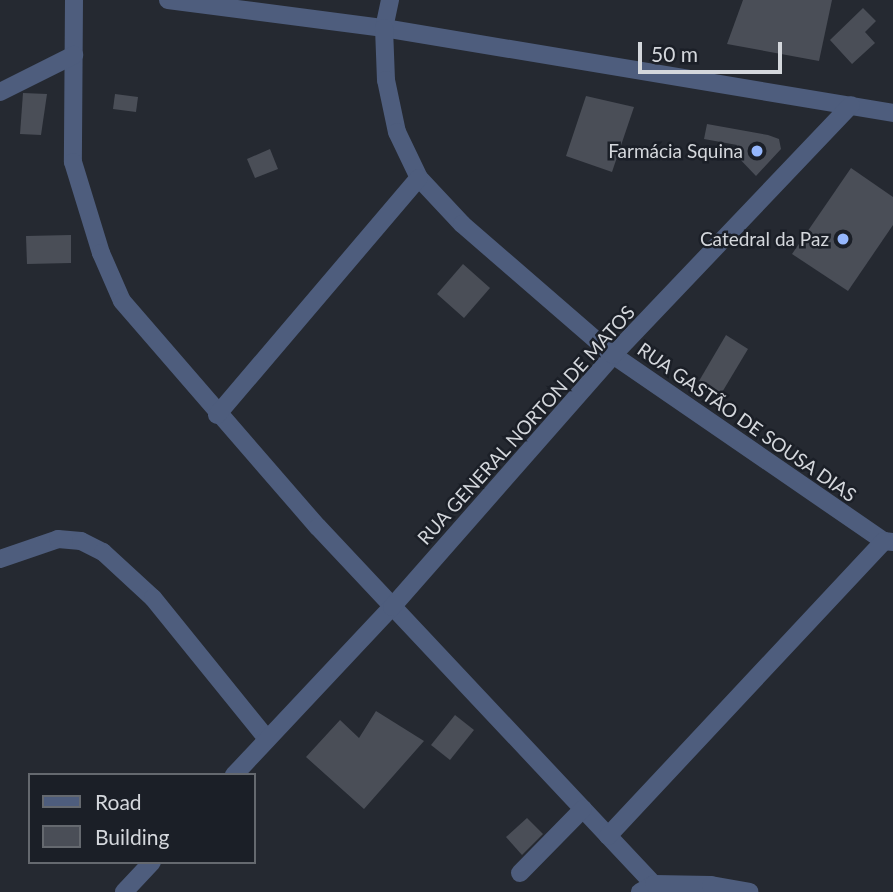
<!DOCTYPE html>
<html>
<head>
<meta charset="utf-8">
<style>
  body { margin:0 }
  #map { position:relative; width:893px; height:892px; overflow:hidden; background:#252931; font-family:Lato,sans-serif }
  div>[style] { position:absolute }
  .building>* { inset:0; background:#4a4e57 }
  .minor>* { height:18px; margin:-9px; padding:0 9px; transform-origin:9px; border-radius:9px; background:#4e5d7d }
  .dots>* { width:19px; height:19px; translate:-50% -50%; box-sizing:border-box; border:4px solid #1b1f27; border-radius:50% }
  span { translate:-50% -50%; white-space:nowrap; text-align:center; line-height:1.15; -webkit-text-stroke:5px #1b1f27; paint-order:stroke }
  .poi-label { font-size:19px; color:#d4d7dc }
  .right { translate:-100% -50%; text-align:right }
  .street-label { font-size:19px; color:#d4d7dc }
  .legend { position:absolute; left:28px; top:773px; width:228px; height:91px; box-sizing:border-box; background:#1b1f27; border:2px solid #65696f; margin:0; padding:9px 12px; list-style:none; font-size:21px; color:#d4d7dc }
  .legend li { display:flex; align-items:center; gap:14px; height:35px }
  .legend b { width:35px; border:2px solid #65696f }
  .scale { position:absolute; left:638px; top:42px; width:144px; height:32px; box-sizing:border-box; border:4px solid #d4d7dc; border-top:0; padding-left:9px; font-size:21px; line-height:24px; white-space:nowrap; color:#d4d7dc; -webkit-text-stroke:5px #1b1f27; paint-order:stroke }
</style>
</head>
<body>
<div id="map">
  <div class="building">
    <i style="clip-path:polygon(743px 0,832px 0,819px 61px,727px 44px)"></i>
    <i style="clip-path:polygon(863px 8px,876px 21px,865px 32px,875px 43px,852px 64px,830px 40px)"></i>
    <i style="clip-path:polygon(23px 93px,47px 94px,41px 135px,20px 134px)"></i>
    <i style="clip-path:polygon(115px 94px,138px 97px,136px 112px,113px 109px)"></i>
    <i style="clip-path:polygon(586px 96px,634px 107px,612px 172px,566px 156px)"></i>
    <i style="clip-path:polygon(707px 124px,768px 135px,779px 139px,781px 149px,756px 176px,734px 153px,737px 145px,704px 139px)"></i>
    <i style="clip-path:polygon(270px 149px,278px 169px,255px 178px,247px 159px)"></i>
    <i style="clip-path:polygon(851px 168px,893px 197px,893px 225px,848px 291px,792px 254px)"></i>
    <i style="clip-path:polygon(71px 235px,71px 263px,27px 264px,26px 236px)"></i>
    <i style="clip-path:polygon(463px 264px,490px 288px,464px 318px,437px 294px)"></i>
    <i style="clip-path:polygon(726px 335px,748px 349px,721px 394px,699px 381px)"></i>
    <i style="clip-path:polygon(376px 711px,424px 741px,364px 809px,306px 757px,340px 720px,359px 738px)"></i>
    <i style="clip-path:polygon(455px 715px,474px 730px,450px 760px,431px 745px)"></i>
    <i style="clip-path:polygon(527px 818px,543px 834px,522px 855px,506px 837px)"></i>
  </div>
  <div class="minor">
    <i style="left:74px;top:0;width:162px;rotate:90.4deg"></i>
    <i style="left:73px;top:162px;width:95px;rotate:72.9deg"></i>
    <i style="left:101px;top:253px;width:52px;rotate:66.4deg"></i>
    <i style="left:122px;top:301px;width:299px;rotate:49.1deg"></i>
    <i style="left:318px;top:527px;width:501px;rotate:46.78deg"></i>
    <i style="left:168px;top:0;width:218px;rotate:7.4deg"></i>
    <i style="left:384px;top:28px;width:516px;rotate:9.48deg"></i>
    <i style="left:390px;top:0;width:29px;rotate:102deg"></i>
    <i style="left:384px;top:28px;width:52px;rotate:87.8deg"></i>
    <i style="left:386px;top:80px;width:53px;rotate:78.1deg"></i>
    <i style="left:397px;top:132px;width:51px;rotate:64.4deg"></i>
    <i style="left:419px;top:178px;width:63px;rotate:46.9deg"></i>
    <i style="left:462px;top:224px;width:200px;rotate:40.9deg"></i>
    <i style="left:613px;top:355px;width:329px;rotate:34.5deg"></i>
    <i style="left:884px;top:541px;width:9px;rotate:6deg"></i>
    <i style="left:0;top:92px;width:83px;rotate:-26.6deg"></i>
    <i style="left:217px;top:415px;width:311px;rotate:-49.6deg"></i>
    <i style="left:0;top:559px;width:61px;rotate:-19deg"></i>
    <i style="left:58px;top:539px;width:23px;rotate:5deg"></i>
    <i style="left:81px;top:541px;width:25px;rotate:27deg"></i>
    <i style="left:103px;top:552px;width:68px;rotate:42.6deg"></i>
    <i style="left:153px;top:598px;width:181px;rotate:51deg"></i>
    <i style="left:234px;top:775px;width:231px;rotate:-46.8deg"></i>
    <i style="left:392px;top:607px;width:335px;rotate:-48.7deg"></i>
    <i style="left:613px;top:355px;width:345px;rotate:-46.4deg"></i>
    <i style="left:608px;top:836px;width:404px;rotate:-46.9deg"></i>
    <i style="left:520px;top:873px;width:90px;rotate:-45.5deg"></i>
    <i style="left:124px;top:892px;width:41px;rotate:-47deg"></i>
    <i style="left:640px;top:892px;width:16px;rotate:-30deg"></i>
    <i style="left:654px;top:884px;width:57px;rotate:1deg"></i>
    <i style="left:711px;top:885px;width:39px;rotate:10deg"></i>
  </div>
  <div class="dots">
    <i style="left:757px;top:151px;background:#95b7fd"></i>
    <i style="left:843px;top:239px;background:#95b7fd"></i>
  </div>
  <div class="poi-label">
    <span class="right" style="left:743px;top:151px">Farmácia Squina</span>
    <span class="right" style="left:829px;top:239px">Catedral da Paz</span>
  </div>
  <div class="street-label">
    <span style="left:747px;top:422px;rotate:35deg">RUA GASTÃO DE SOUSA DIAS</span>
    <span style="left:526px;top:425px;rotate:-48deg">RUA GENERAL NORTON DE MATOS</span>
  </div>
  <ul class="legend">
  <li><b style="height:9px;background:#4e5d7d"></b>Road</li>
  <li><b style="height:19px;background:#4a4e57"></b>Building</li>
  </ul>
  <div class="scale">50 m</div>
</div>
</body>
</html>
